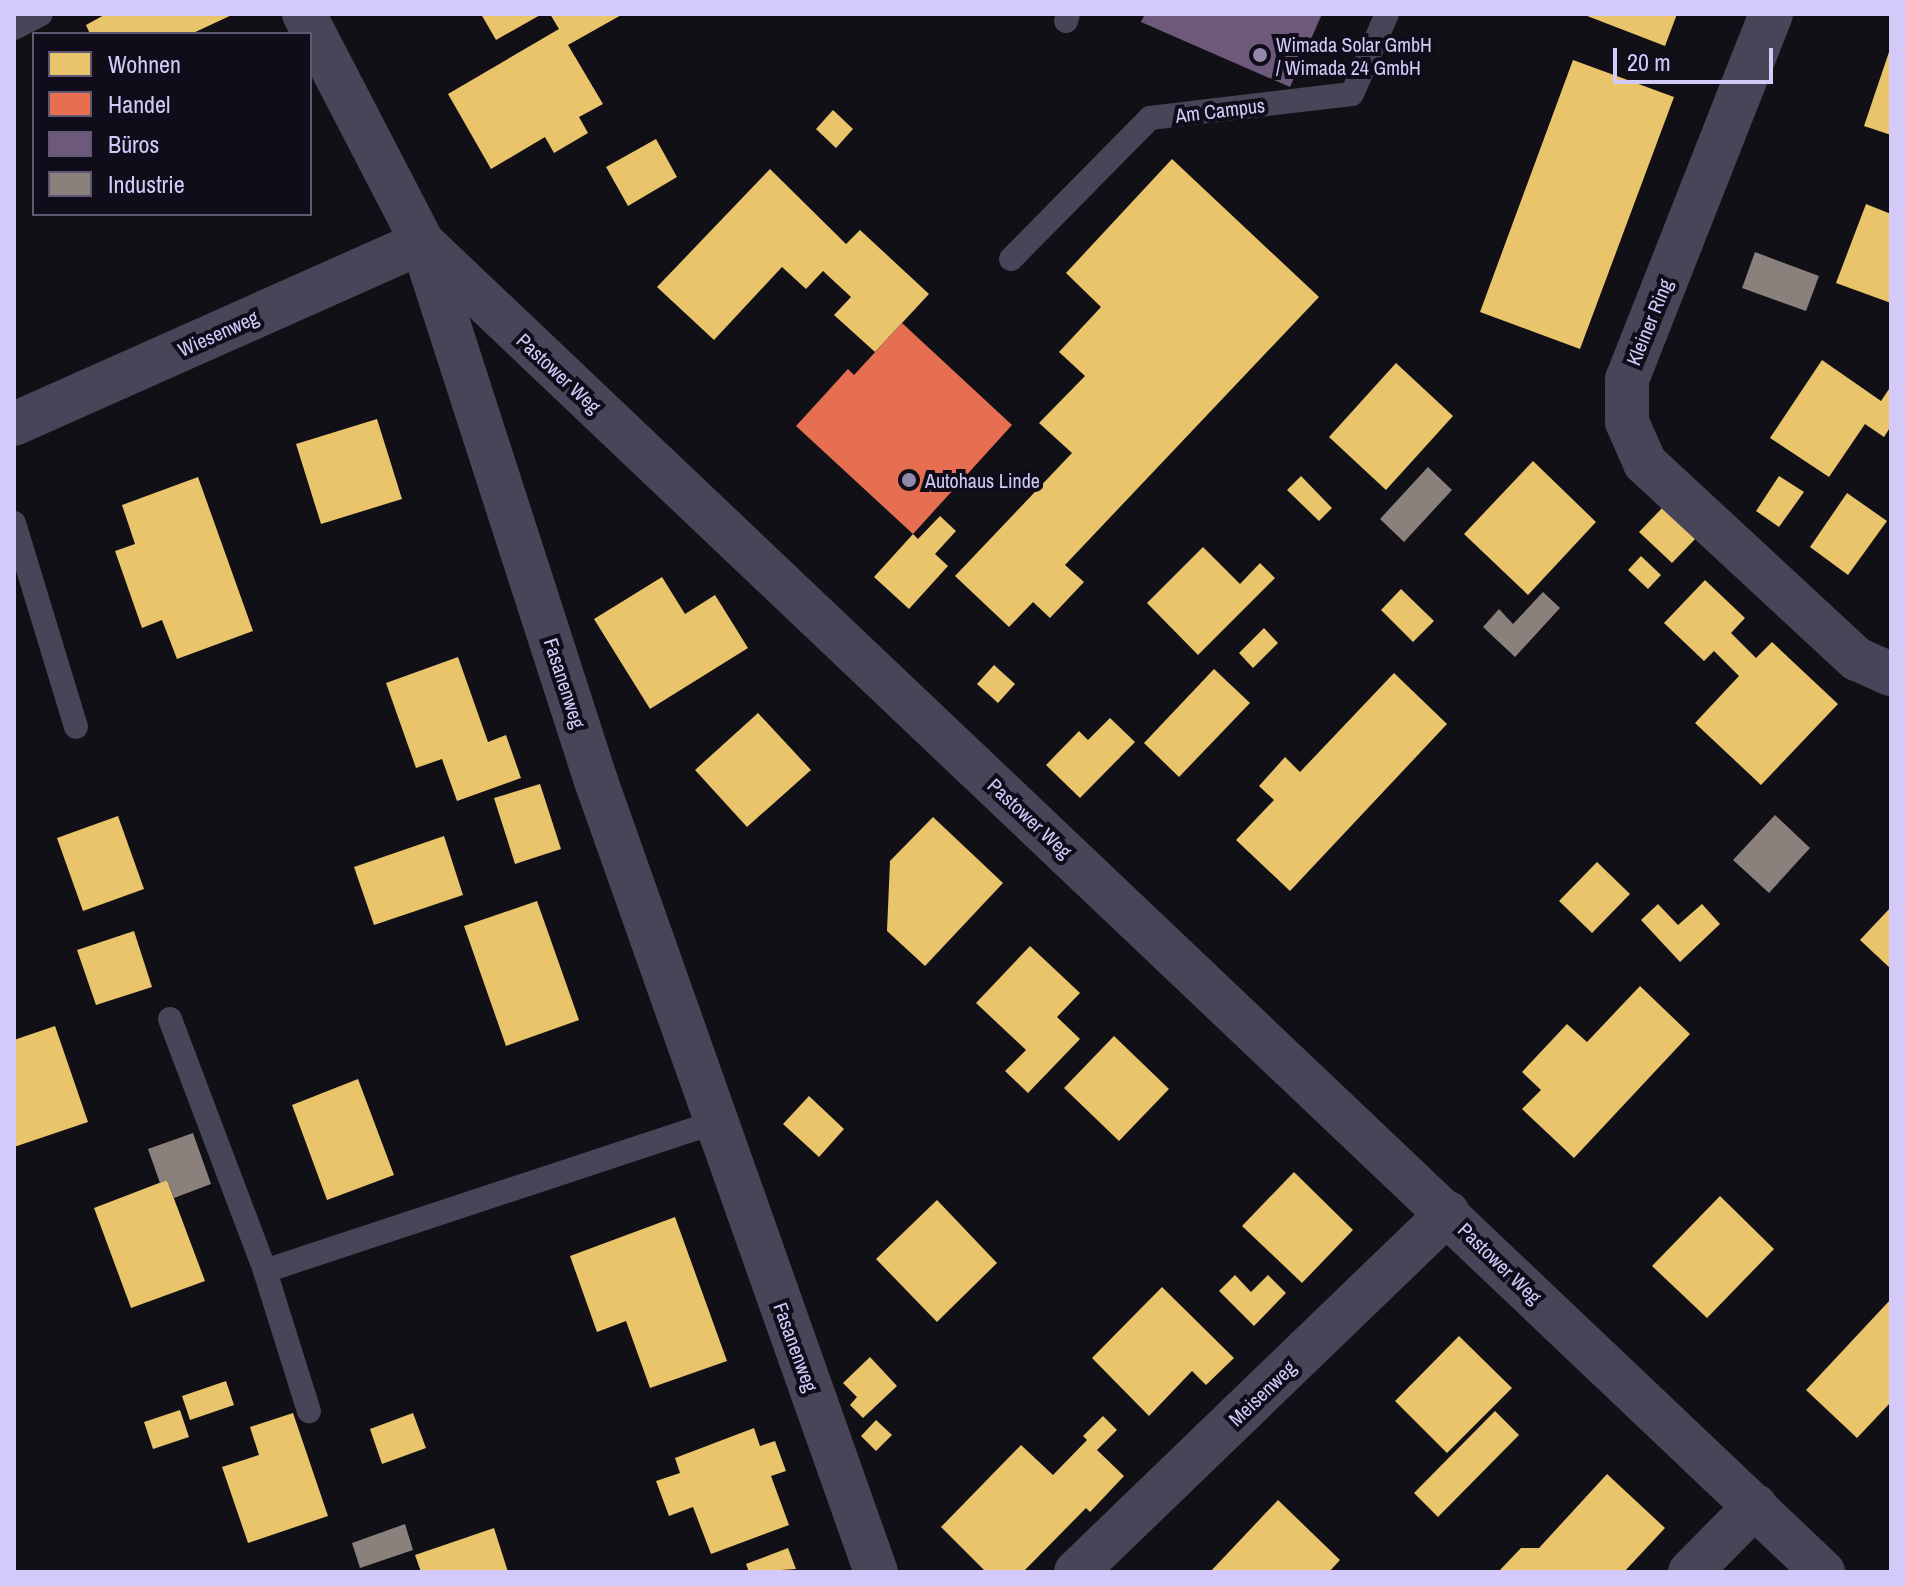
<!DOCTYPE html>
<html>
<head>
<meta charset="utf-8">
<style>
  body { margin:0 }
  #map { position:relative; width:1905px; height:1586px; overflow:hidden; background:#111016; font-family:"Archivo Narrow",sans-serif }
  div>[style] { position:absolute }
  .homes>* { inset:0; background:#e9c46a }
  .shops>* { inset:0; background:#e76f51 }
  .offices>* { inset:0; background:#6d597a }
  .industry>* { inset:0; background:#8a817c }
  .lane>* { height:24px; margin:-12px; padding:0 12px; transform-origin:12px; border-radius:12px; background:#474557 }
  .street>* { height:44px; margin:-22px; padding:0 22px; transform-origin:22px; border-radius:22px; background:#474557 }
  .dots>* { width:22px; height:22px; translate:-50% -50%; box-sizing:border-box; border:4px solid #100c1a; border-radius:50% }
  span { translate:-50% -50%; white-space:nowrap; text-align:center; line-height:1.15; -webkit-text-stroke:8px #100c1a; paint-order:stroke }
  .poi-label { font-size:20px; color:#d4cafa }
  .left { translate:0 -50%; text-align:left }
  .street-label { font-size:20px; color:#d4cafa }
  .frame { position:absolute; inset:0; border:16px solid #d4cafa; pointer-events:none }
  .legend { position:absolute; left:32px; top:32px; width:280px; height:184px; box-sizing:border-box; background:#100c1a; border:2px solid #5e5874; margin:0; padding:10px 14px; list-style:none; font-size:24px; color:#d4cafa }
  .legend li { display:flex; align-items:center; gap:16px; height:40px }
  .legend b { width:40px; border:2px solid #5e5874 }
  .scale { position:absolute; left:1613px; top:48px; width:160px; height:36px; box-sizing:border-box; border:4px solid #d4cafa; border-top:0; padding-left:10px; font-size:24px; line-height:28px; white-space:nowrap; color:#d4cafa; -webkit-text-stroke:6px #100c1a; paint-order:stroke }
</style>
</head>
<body>
<div id="map">
  <div class="homes">
    <i style="clip-path:polygon(106px 14px,234px 14px,191px 34px,90px 34px,86px 25px)"></i>
    <i style="clip-path:polygon(481px 14px,542px 14px,496px 40px)"></i>
    <i style="clip-path:polygon(550px 14px,623px 14px,568px 45px,603px 104px,579px 117px,588px 133px,554px 153px,545px 137px,491px 169px,448px 94px,559px 29px)"></i>
    <i style="clip-path:polygon(1582px 14px,1677px 14px,1665px 46px)"></i>
    <i style="clip-path:polygon(1890px 49px,1891px 49px,1891px 135px,1864px 126px)"></i>
    <i style="clip-path:polygon(1573px 60px,1674px 97px,1580px 349px,1480px 312px)"></i>
    <i style="clip-path:polygon(833px 110px,853px 129px,836px 148px,816px 129px)"></i>
    <i style="clip-path:polygon(656px 139px,677px 177px,628px 206px,606px 167px)"></i>
    <i style="clip-path:polygon(1172px 159px,1319px 297px,1065px 565px,1084px 582px,1050px 618px,1033px 602px,1009px 627px,955px 576px,1072px 453px,1039px 423px,1085px 376px,1059px 352px,1101px 307px,1066px 273px)"></i>
    <i style="clip-path:polygon(770px 169px,846px 244px,860px 230px,929px 294px,875px 352px,834px 315px,851px 297px,823px 271px,806px 289px,782px 267px,714px 340px,657px 287px)"></i>
    <i style="clip-path:polygon(1866px 204px,1891px 214px,1891px 303px,1836px 283px)"></i>
    <i style="clip-path:polygon(1822px 360px,1881px 401px,1891px 386px,1891px 426px,1884px 437px,1865px 424px,1829px 477px,1770px 438px)"></i>
    <i style="clip-path:polygon(1396px 363px,1453px 416px,1386px 490px,1329px 437px)"></i>
    <i style="clip-path:polygon(377px 419px,402px 499px,321px 524px,296px 444px)"></i>
    <i style="clip-path:polygon(1533px 461px,1596px 522px,1528px 595px,1464px 534px)"></i>
    <i style="clip-path:polygon(1301px 476px,1332px 508px,1319px 521px,1287px 490px)"></i>
    <i style="clip-path:polygon(1779px 476px,1804px 492px,1779px 527px,1756px 511px)"></i>
    <i style="clip-path:polygon(198px 477px,253px 631px,177px 659px,162px 620px,142px 628px,115px 551px,135px 544px,122px 505px)"></i>
    <i style="clip-path:polygon(1847px 493px,1887px 521px,1848px 575px,1810px 547px)"></i>
    <i style="clip-path:polygon(1665px 505px,1698px 536px,1672px 563px,1639px 532px)"></i>
    <i style="clip-path:polygon(940px 516px,956px 531px,935px 554px,948px 566px,909px 609px,874px 577px,913px 534px,918px 539px)"></i>
    <i style="clip-path:polygon(1203px 547px,1240px 584px,1260px 563px,1275px 578px,1198px 655px,1147px 603px)"></i>
    <i style="clip-path:polygon(1641px 556px,1661px 575px,1648px 589px,1628px 570px)"></i>
    <i style="clip-path:polygon(662px 577px,685px 614px,715px 595px,748px 648px,650px 709px,594px 619px)"></i>
    <i style="clip-path:polygon(1705px 580px,1745px 618px,1731px 633px,1756px 658px,1772px 642px,1838px 704px,1761px 785px,1695px 723px,1739px 676px,1714px 651px,1704px 661px,1664px 623px)"></i>
    <i style="clip-path:polygon(1401px 589px,1434px 621px,1413px 642px,1381px 610px)"></i>
    <i style="clip-path:polygon(1264px 628px,1278px 643px,1253px 668px,1239px 653px)"></i>
    <i style="clip-path:polygon(458px 657px,488px 742px,506px 735px,521px 778px,457px 801px,442px 759px,416px 768px,386px 683px)"></i>
    <i style="clip-path:polygon(994px 665px,1015px 684px,998px 703px,977px 684px)"></i>
    <i style="clip-path:polygon(1214px 669px,1250px 703px,1179px 777px,1144px 743px)"></i>
    <i style="clip-path:polygon(1394px 673px,1447px 724px,1290px 891px,1236px 840px,1274px 800px,1259px 786px,1285px 757px,1300px 772px)"></i>
    <i style="clip-path:polygon(758px 713px,811px 770px,747px 827px,695px 770px)"></i>
    <i style="clip-path:polygon(1110px 718px,1135px 742px,1080px 798px,1046px 765px,1079px 731px,1088px 740px)"></i>
    <i style="clip-path:polygon(540px 784px,561px 849px,515px 864px,494px 798px)"></i>
    <i style="clip-path:polygon(118px 816px,144px 889px,83px 911px,57px 838px)"></i>
    <i style="clip-path:polygon(933px 817px,1003px 883px,925px 966px,887px 931px,890px 861px)"></i>
    <i style="clip-path:polygon(444px 836px,463px 895px,374px 925px,354px 867px)"></i>
    <i style="clip-path:polygon(1597px 862px,1630px 894px,1592px 933px,1559px 901px)"></i>
    <i style="clip-path:polygon(537px 901px,579px 1020px,506px 1046px,464px 926px)"></i>
    <i style="clip-path:polygon(1658px 904px,1678px 925px,1702px 904px,1720px 924px,1680px 962px,1641px 920px)"></i>
    <i style="clip-path:polygon(1891px 907px,1891px 969px,1860px 940px)"></i>
    <i style="clip-path:polygon(134px 931px,152px 987px,96px 1005px,77px 950px)"></i>
    <i style="clip-path:polygon(1030px 946px,1080px 993px,1057px 1017px,1080px 1039px,1028px 1093px,1005px 1071px,1026px 1050px,976px 1003px)"></i>
    <i style="clip-path:polygon(1640px 986px,1690px 1034px,1574px 1158px,1522px 1109px,1541px 1090px,1522px 1072px,1567px 1024px,1587px 1042px)"></i>
    <i style="clip-path:polygon(55px 1026px,88px 1122px,14px 1147px,14px 1040px)"></i>
    <i style="clip-path:polygon(1114px 1036px,1169px 1089px,1119px 1141px,1064px 1088px)"></i>
    <i style="clip-path:polygon(358px 1079px,394px 1175px,327px 1200px,292px 1105px)"></i>
    <i style="clip-path:polygon(809px 1096px,844px 1129px,819px 1157px,783px 1124px)"></i>
    <i style="clip-path:polygon(1294px 1172px,1353px 1230px,1302px 1283px,1242px 1226px)"></i>
    <i style="clip-path:polygon(167px 1180px,205px 1281px,131px 1308px,94px 1208px)"></i>
    <i style="clip-path:polygon(1720px 1196px,1774px 1249px,1707px 1318px,1652px 1266px)"></i>
    <i style="clip-path:polygon(937px 1200px,997px 1263px,937px 1322px,876px 1259px)"></i>
    <i style="clip-path:polygon(675px 1217px,727px 1361px,650px 1388px,626px 1321px,597px 1332px,570px 1256px)"></i>
    <i style="clip-path:polygon(1235px 1275px,1251px 1292px,1268px 1275px,1286px 1293px,1254px 1326px,1219px 1291px)"></i>
    <i style="clip-path:polygon(1162px 1287px,1234px 1358px,1206px 1385px,1192px 1371px,1149px 1416px,1092px 1358px)"></i>
    <i style="clip-path:polygon(1891px 1299px,1891px 1402px,1857px 1438px,1806px 1390px)"></i>
    <i style="clip-path:polygon(1459px 1336px,1512px 1388px,1447px 1453px,1395px 1401px)"></i>
    <i style="clip-path:polygon(870px 1357px,897px 1386px,863px 1418px,850px 1405px,857px 1397px,843px 1383px)"></i>
    <i style="clip-path:polygon(226px 1381px,234px 1405px,190px 1420px,182px 1396px)"></i>
    <i style="clip-path:polygon(180px 1410px,189px 1437px,153px 1449px,144px 1422px)"></i>
    <i style="clip-path:polygon(1495px 1411px,1519px 1435px,1438px 1517px,1414px 1493px)"></i>
    <i style="clip-path:polygon(293px 1413px,328px 1516px,248px 1543px,222px 1467px,259px 1455px,250px 1427px)"></i>
    <i style="clip-path:polygon(413px 1413px,426px 1448px,382px 1464px,370px 1429px)"></i>
    <i style="clip-path:polygon(1103px 1416px,1117px 1430px,1097px 1450px,1124px 1476px,1090px 1512px,1086px 1508px,1023px 1572px,986px 1572px,941px 1527px,1021px 1445px,1053px 1475px,1087px 1440px,1083px 1436px)"></i>
    <i style="clip-path:polygon(876px 1420px,892px 1435px,876px 1451px,861px 1436px)"></i>
    <i style="clip-path:polygon(754px 1428px,760px 1446px,775px 1441px,786px 1471px,771px 1476px,789px 1525px,711px 1554px,693px 1507px,669px 1516px,656px 1481px,680px 1473px,675px 1458px)"></i>
    <i style="clip-path:polygon(1607px 1474px,1665px 1528px,1624px 1572px,1498px 1572px,1521px 1548px,1539px 1548px)"></i>
    <i style="clip-path:polygon(1278px 1500px,1340px 1560px,1329px 1572px,1210px 1572px)"></i>
    <i style="clip-path:polygon(494px 1528px,508px 1572px,421px 1572px,415px 1555px)"></i>
    <i style="clip-path:polygon(788px 1548px,796px 1569px,749px 1572px,746px 1564px)"></i>
  </div>
  <div class="shops">
    <i style="clip-path:polygon(902px 323px,1012px 425px,913px 534px,796px 426px,848px 369px,854px 375px)"></i>
  </div>
  <div class="offices">
    <i style="clip-path:polygon(1145px 14px,1322px 14px,1290px 87px,1141px 22px)"></i>
  </div>
  <div class="industry">
    <i style="clip-path:polygon(1755px 252px,1819px 276px,1806px 311px,1742px 288px)"></i>
    <i style="clip-path:polygon(1428px 467px,1452px 490px,1404px 542px,1380px 519px)"></i>
    <i style="clip-path:polygon(1543px 592px,1560px 608px,1515px 657px,1483px 627px,1499px 609px,1513px 624px)"></i>
    <i style="clip-path:polygon(1775px 815px,1810px 848px,1769px 893px,1733px 860px)"></i>
    <i style="clip-path:polygon(193px 1133px,211px 1184px,174px 1198px,167px 1180px,160px 1183px,148px 1149px)"></i>
    <i style="clip-path:polygon(405px 1524px,413px 1550px,360px 1568px,352px 1543px)"></i>
  </div>
  <div class="lane">
    <i style="left:1066px;top:21px;width:7px;rotate:-74deg"></i>
    <i style="left:14px;top:28px;width:30px;rotate:-27deg"></i>
    <i style="left:1011px;top:259px;width:198px;rotate:-45.4deg"></i>
    <i style="left:1150px;top:118px;width:203px;rotate:-6.8deg"></i>
    <i style="left:1352px;top:94px;width:87px;rotate:-66.4deg"></i>
    <i style="left:14px;top:523px;width:213px;rotate:73.1deg"></i>
    <i style="left:170px;top:1019px;width:269px;rotate:69.3deg"></i>
    <i style="left:265px;top:1271px;width:147px;rotate:72.6deg"></i>
    <i style="left:265px;top:1271px;width:475px;rotate:-18.3deg"></i>
  </div>
  <div class="street">
    <i style="left:304px;top:14px;width:257px;rotate:62.6deg"></i>
    <i style="left:422px;top:242px;width:1932px;rotate:43.51deg"></i>
    <i style="left:1771px;top:14px;width:392px;rotate:111.5deg"></i>
    <i style="left:1627px;top:379px;width:43px;rotate:90deg"></i>
    <i style="left:1627px;top:422px;width:45px;rotate:66.3deg"></i>
    <i style="left:1645px;top:463px;width:289px;rotate:42.8deg"></i>
    <i style="left:1857px;top:659px;width:37px;rotate:24deg"></i>
    <i style="left:14px;top:424px;width:447px;rotate:-24deg"></i>
    <i style="left:422px;top:242px;width:566px;rotate:72.11deg"></i>
    <i style="left:596px;top:781px;width:839px;rotate:70.51deg"></i>
    <i style="left:1076px;top:1572px;width:517px;rotate:-43.98deg"></i>
    <i style="left:1690px;top:1572px;width:93px;rotate:-45.4deg"></i>
  </div>
  <div class="dots">
    <i style="left:1260px;top:55px;background:#9089aa"></i>
    <i style="left:909px;top:480px;background:#9089aa"></i>
  </div>
  <div class="poi-label">
    <span class="left" style="left:1276px;top:56px">Wimada Solar GmbH<br>/ Wimada 24 GmbH</span>
    <span class="left" style="left:925px;top:480px">Autohaus Linde</span>
  </div>
  <div class="street-label">
    <span style="left:1220px;top:110px;rotate:-7deg">Am Campus</span>
    <span style="left:1649px;top:322px;rotate:-68deg">Kleiner Ring</span>
    <span style="left:218px;top:333px;rotate:-24deg">Wiesenweg</span>
    <span style="left:559px;top:373px;rotate:43deg">Pastower Weg</span>
    <span style="left:565px;top:683px;rotate:72deg">Fasanenweg</span>
    <span style="left:1030px;top:818px;rotate:43deg">Pastower Weg</span>
    <span style="left:1500px;top:1263px;rotate:44deg">Pastower Weg</span>
    <span style="left:796px;top:1347px;rotate:70deg">Fasanenweg</span>
    <span style="left:1262px;top:1393px;rotate:-44deg">Meisenweg</span>
  </div>
  <div class="frame"></div>
  <ul class="legend">
  <li><b style="height:22px;background:#e9c46a"></b>Wohnen</li>
  <li><b style="height:22px;background:#e76f51"></b>Handel</li>
  <li><b style="height:22px;background:#6d597a"></b>Büros</li>
  <li><b style="height:22px;background:#8a817c"></b>Industrie</li>
  </ul>
  <div class="scale">20 m</div>
</div>
</body>
</html>
